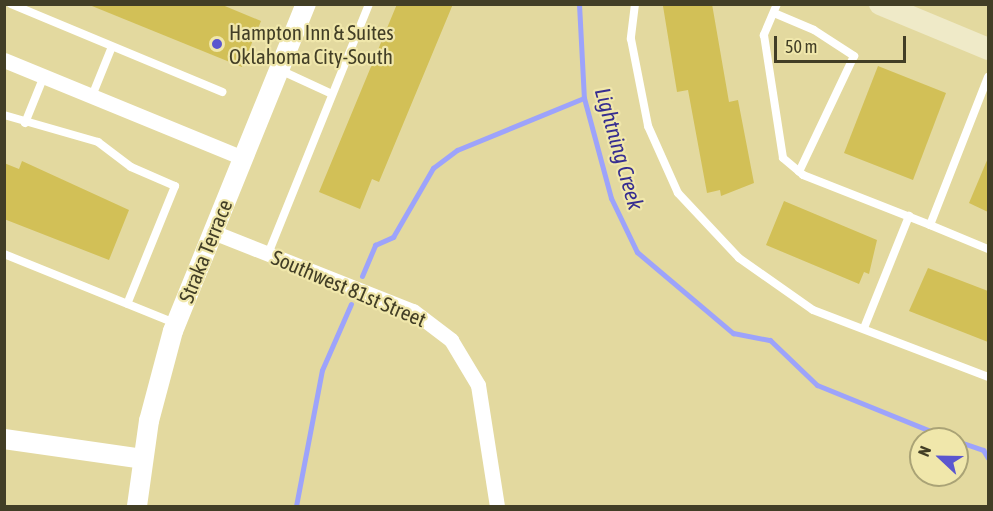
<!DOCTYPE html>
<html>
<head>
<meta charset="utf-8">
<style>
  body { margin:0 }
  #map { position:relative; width:993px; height:511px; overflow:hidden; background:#e3d99f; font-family:"Asap Condensed",sans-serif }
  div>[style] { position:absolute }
  .stream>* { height:5px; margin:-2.5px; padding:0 2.5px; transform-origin:2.5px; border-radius:2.5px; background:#9da3fb }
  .building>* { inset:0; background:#d2c057 }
  .service>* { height:8px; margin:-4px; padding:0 4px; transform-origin:4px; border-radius:4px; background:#fff }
  .minor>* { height:15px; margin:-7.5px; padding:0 7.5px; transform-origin:7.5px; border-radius:7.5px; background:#fff }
  .tertiary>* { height:20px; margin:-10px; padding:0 10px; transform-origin:10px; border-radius:10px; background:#fff }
  .secondary>* { height:22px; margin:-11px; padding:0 11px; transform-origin:11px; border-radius:11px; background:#efeac8 }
  .dots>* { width:16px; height:16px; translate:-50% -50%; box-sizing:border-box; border:3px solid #f0e7ab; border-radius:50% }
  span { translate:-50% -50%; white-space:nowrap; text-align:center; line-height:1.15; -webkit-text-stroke:4.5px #f0e7ab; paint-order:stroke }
  .poi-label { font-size:21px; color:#423e26 }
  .left { translate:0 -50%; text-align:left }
  .street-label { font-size:21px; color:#423e26 }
  .water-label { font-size:22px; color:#362d90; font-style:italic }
  .frame { position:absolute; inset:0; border:6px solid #423e26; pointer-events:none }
  .north { position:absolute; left:909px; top:427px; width:60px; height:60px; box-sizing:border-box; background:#f0e7ab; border:2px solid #aaa376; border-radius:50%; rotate:292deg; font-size:16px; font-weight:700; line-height:24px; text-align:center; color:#423e26 }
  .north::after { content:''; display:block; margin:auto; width:21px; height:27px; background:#5b56cf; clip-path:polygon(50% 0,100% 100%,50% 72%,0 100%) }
  .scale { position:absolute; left:774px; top:36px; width:132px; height:27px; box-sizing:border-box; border:3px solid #423e26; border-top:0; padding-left:8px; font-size:18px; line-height:21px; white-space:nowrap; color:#423e26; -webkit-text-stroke:4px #f0e7ab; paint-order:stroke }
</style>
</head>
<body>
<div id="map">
  <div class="stream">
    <i style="left:579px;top:4px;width:94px;rotate:87deg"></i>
    <i style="left:584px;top:98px;width:104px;rotate:74.9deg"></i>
    <i style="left:611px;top:198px;width:60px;rotate:64.3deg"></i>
    <i style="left:637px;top:252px;width:126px;rotate:40.2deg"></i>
    <i style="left:733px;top:333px;width:38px;rotate:11deg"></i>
    <i style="left:770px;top:340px;width:65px;rotate:43.8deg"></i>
    <i style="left:817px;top:385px;width:144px;rotate:22.1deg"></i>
    <i style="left:362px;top:276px;width:34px;rotate:-67deg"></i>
    <i style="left:375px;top:245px;width:20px;rotate:-24deg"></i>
    <i style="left:393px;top:237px;width:80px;rotate:-59.9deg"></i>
    <i style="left:433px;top:168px;width:30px;rotate:-37deg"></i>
    <i style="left:457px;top:150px;width:137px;rotate:-22.3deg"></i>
    <i style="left:957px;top:441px;width:28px;rotate:19deg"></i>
    <i style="left:983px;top:450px;width:9px;rotate:58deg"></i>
    <i style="left:296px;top:506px;width:138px;rotate:-79.2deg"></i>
    <i style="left:322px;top:370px;width:72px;rotate:-66.3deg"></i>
  </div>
  <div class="building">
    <i style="clip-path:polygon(87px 4px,220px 4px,261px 21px,242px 67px)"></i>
    <i style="clip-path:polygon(397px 4px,453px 4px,379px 182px,372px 179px,360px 209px,319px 192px)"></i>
    <i style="clip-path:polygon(712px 4px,729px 102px,738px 100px,754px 183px,721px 196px,720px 190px,707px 193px,688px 90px,677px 92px,663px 6px)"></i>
    <i style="clip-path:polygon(878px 66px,946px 93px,913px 180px,844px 153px)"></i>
    <i style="clip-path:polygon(988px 158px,988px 212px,969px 203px)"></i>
    <i style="clip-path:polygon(22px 161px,129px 210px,109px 260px,4px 219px,4px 163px,19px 169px)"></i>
    <i style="clip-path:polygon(784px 201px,877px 240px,869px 274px,864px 272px,859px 284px,766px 245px)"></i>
    <i style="clip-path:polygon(928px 268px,988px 291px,988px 342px,909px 311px)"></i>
  </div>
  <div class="service">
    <i style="left:11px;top:4px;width:229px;rotate:22.6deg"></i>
    <i style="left:635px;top:4px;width:35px;rotate:97deg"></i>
    <i style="left:631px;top:39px;width:89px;rotate:78.9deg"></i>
    <i style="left:648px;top:126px;width:73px;rotate:65.9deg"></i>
    <i style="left:678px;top:193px;width:89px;rotate:46.8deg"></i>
    <i style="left:739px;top:258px;width:90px;rotate:35.1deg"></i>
    <i style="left:813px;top:310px;width:187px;rotate:20.9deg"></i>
    <i style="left:777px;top:4px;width:34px;rotate:113deg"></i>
    <i style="left:764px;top:35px;width:124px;rotate:81.2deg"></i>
    <i style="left:783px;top:158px;width:26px;rotate:40deg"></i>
    <i style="left:803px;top:175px;width:136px;rotate:21.5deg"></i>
    <i style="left:774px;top:13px;width:43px;rotate:23deg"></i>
    <i style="left:814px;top:30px;width:48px;rotate:33deg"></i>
    <i style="left:854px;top:56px;width:128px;rotate:115.4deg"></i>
    <i style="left:280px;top:70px;width:57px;rotate:24.8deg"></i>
    <i style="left:988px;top:77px;width:159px;rotate:111.4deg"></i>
    <i style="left:930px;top:225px;width:63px;rotate:22.5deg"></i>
    <i style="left:92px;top:96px;width:51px;rotate:-68deg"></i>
    <i style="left:4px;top:115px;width:98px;rotate:16deg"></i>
    <i style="left:98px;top:142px;width:41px;rotate:37.1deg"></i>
    <i style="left:131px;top:167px;width:48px;rotate:23.4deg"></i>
    <i style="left:175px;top:186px;width:127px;rotate:112.1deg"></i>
    <i style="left:25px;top:123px;width:51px;rotate:-68deg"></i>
    <i style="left:4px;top:254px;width:184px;rotate:22deg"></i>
    <i style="left:268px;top:254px;width:270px;rotate:-68deg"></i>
    <i style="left:864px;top:328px;width:121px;rotate:-68.1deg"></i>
  </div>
  <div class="minor">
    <i style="left:4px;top:60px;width:258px;rotate:22.3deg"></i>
    <i style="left:213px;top:232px;width:215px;rotate:21.6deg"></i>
    <i style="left:413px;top:311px;width:48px;rotate:37.3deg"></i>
    <i style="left:451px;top:340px;width:52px;rotate:59deg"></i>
    <i style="left:478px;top:385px;width:122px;rotate:81.1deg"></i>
  </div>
  <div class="tertiary">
    <i style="left:4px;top:439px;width:140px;rotate:8.2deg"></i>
    <i style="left:137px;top:506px;width:86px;rotate:-82deg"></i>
    <i style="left:149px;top:421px;width:93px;rotate:-75.1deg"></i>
    <i style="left:173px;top:331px;width:353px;rotate:-67.9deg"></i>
  </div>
  <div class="secondary">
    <i style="left:880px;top:4px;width:117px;rotate:22.6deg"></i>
  </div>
  <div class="dots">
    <i style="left:217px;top:44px;background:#5b56cf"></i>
  </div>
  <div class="poi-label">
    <span class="left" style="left:229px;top:44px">Hampton Inn &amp; Suites<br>Oklahoma City-South</span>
  </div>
  <div class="street-label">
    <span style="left:205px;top:251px;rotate:-68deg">Straka Terrace</span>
    <span style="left:349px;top:288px;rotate:23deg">Southwest 81st Street</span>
  </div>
  <div class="water-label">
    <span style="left:619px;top:149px;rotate:74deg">Lightning Creek</span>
  </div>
  <div class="frame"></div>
  <div class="north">N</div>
  <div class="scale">50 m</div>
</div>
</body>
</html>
